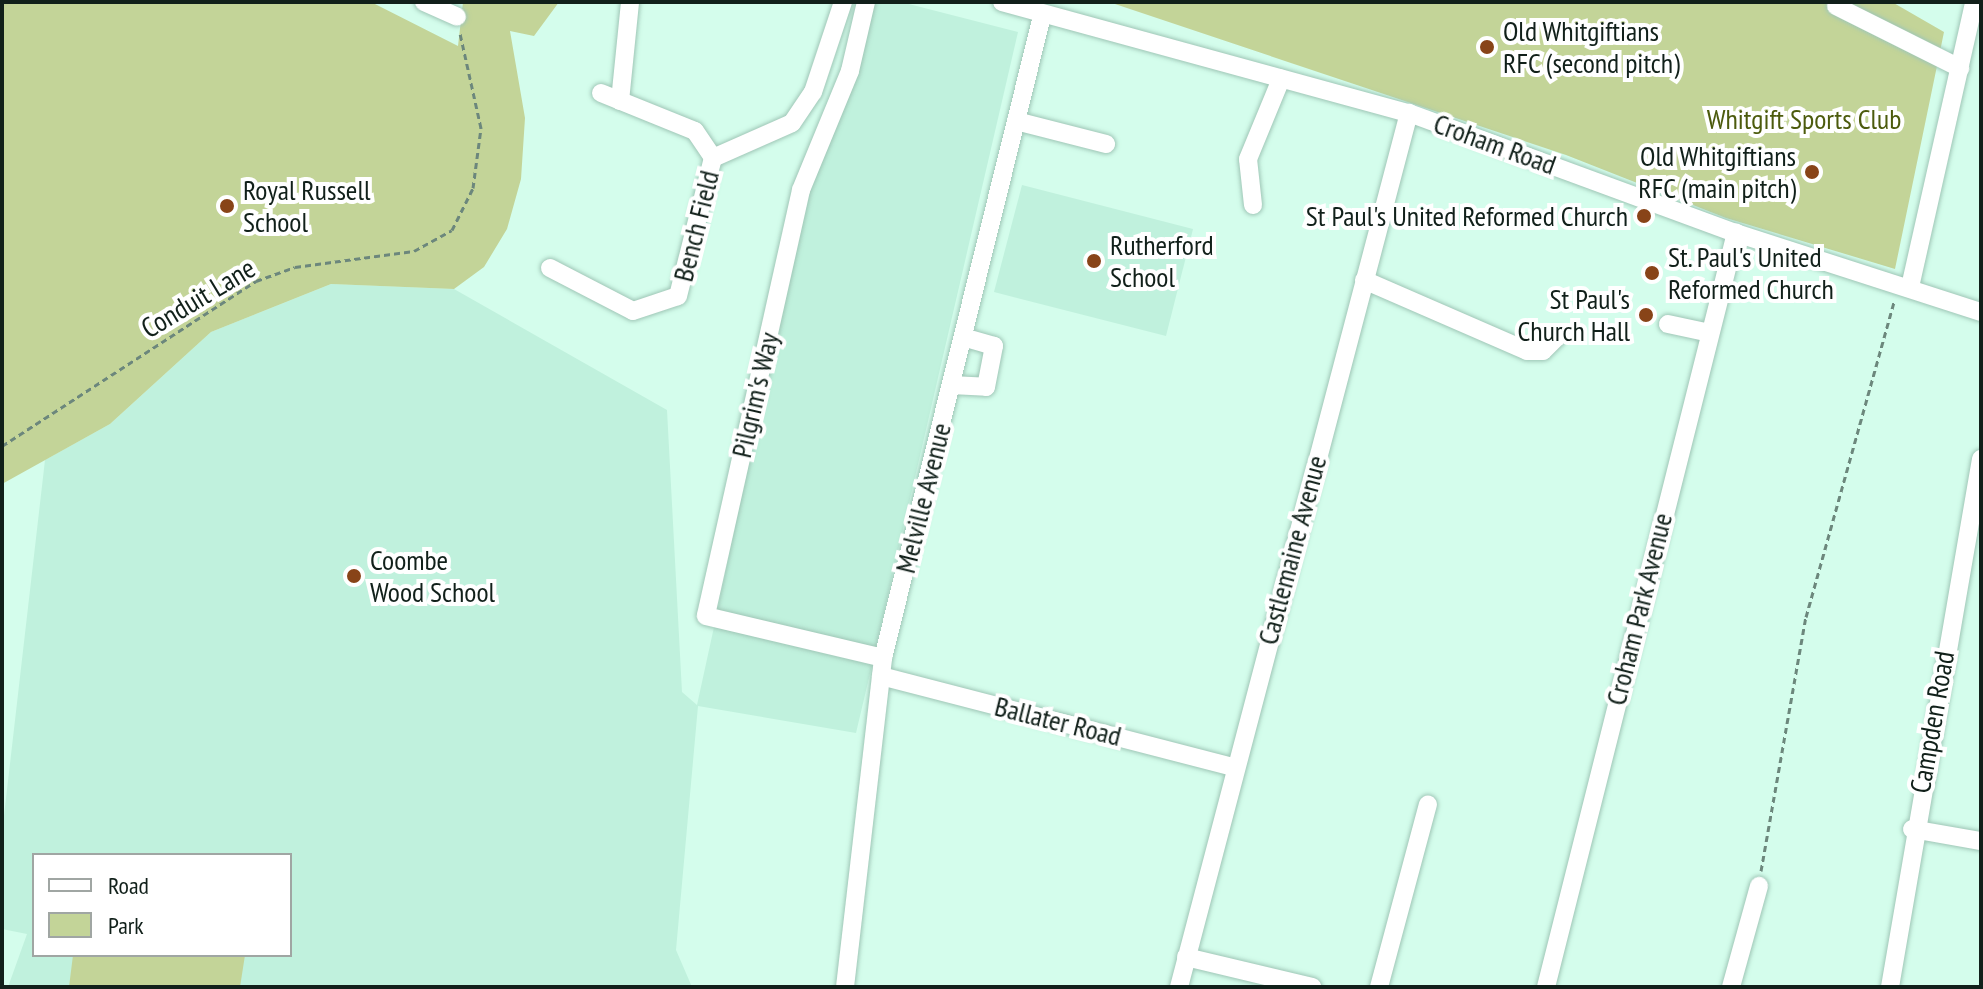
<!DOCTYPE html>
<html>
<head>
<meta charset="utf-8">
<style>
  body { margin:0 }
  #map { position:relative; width:1983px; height:989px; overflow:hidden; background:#d4fdec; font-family:"PT Sans Narrow",sans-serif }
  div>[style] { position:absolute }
  .built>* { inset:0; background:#c0f1dd }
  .green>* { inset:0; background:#c3d498 }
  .path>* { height:3px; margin-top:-1.5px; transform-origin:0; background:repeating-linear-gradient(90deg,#6c877c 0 6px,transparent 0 10px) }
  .roads { filter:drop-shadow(0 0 2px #9fc6b6) drop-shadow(0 0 2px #9fc6b6) }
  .minor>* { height:18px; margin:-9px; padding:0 9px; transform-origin:9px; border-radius:9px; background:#fff }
  .dots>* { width:22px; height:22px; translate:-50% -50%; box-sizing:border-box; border:4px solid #fff; border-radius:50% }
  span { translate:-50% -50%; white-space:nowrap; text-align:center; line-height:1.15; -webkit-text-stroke:8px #fff; paint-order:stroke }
  .poi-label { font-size:28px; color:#11201a }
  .left { translate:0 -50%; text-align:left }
  .right { translate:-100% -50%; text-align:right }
  .park-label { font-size:28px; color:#4c5b0d }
  .street-label { font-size:28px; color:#11201a }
  .frame { position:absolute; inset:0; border:4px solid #11201a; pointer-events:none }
  .legend { position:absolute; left:32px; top:853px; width:260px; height:104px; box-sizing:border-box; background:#fff; border:2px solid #a0a6a3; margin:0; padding:10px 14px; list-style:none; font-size:24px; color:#11201a }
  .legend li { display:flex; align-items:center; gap:16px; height:40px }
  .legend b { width:40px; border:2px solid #a0a6a3 }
</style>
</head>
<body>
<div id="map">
  <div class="built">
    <i style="clip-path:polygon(873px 2px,901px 2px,1018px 32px,875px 650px,717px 613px,805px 191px)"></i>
    <i style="clip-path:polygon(1022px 185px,1193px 229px,1166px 336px,994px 292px)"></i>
    <i style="clip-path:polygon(evenodd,331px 284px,454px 289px,667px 410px,682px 692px,697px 705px,714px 627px,872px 665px,856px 733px,698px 706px,676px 950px,692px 987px,8px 987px,27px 934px,2px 929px,2px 833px,45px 460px,110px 424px,211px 332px,331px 284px,34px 855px,290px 855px,290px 955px,34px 955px,34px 855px)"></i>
  </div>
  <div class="green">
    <i style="clip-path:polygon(2px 2px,371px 2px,458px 46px,463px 2px,559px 2px,534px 36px,510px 31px,525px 118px,521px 179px,507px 229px,484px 267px,454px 289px,331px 284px,211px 332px,110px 424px,2px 484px)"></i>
    <i style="clip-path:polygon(1109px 2px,1892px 2px,1944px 32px,1895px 269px,1726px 218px,1566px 155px)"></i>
    <i style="clip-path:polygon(73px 955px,245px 955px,240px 987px,69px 987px)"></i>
  </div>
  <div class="path">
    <i style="left:2px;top:446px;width:303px;rotate:-33deg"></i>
    <i style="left:256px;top:281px;width:41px;rotate:-19.7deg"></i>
    <i style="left:295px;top:267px;width:120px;rotate:-7.7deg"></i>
    <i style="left:414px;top:251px;width:43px;rotate:-28.9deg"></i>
    <i style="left:452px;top:230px;width:47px;rotate:-63.4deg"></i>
    <i style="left:473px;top:188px;width:61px;rotate:-82.4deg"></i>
    <i style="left:481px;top:128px;width:97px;rotate:-102.5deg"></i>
    <i style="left:1761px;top:871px;width:258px;rotate:-80deg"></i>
    <i style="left:1806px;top:617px;width:327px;rotate:-74.4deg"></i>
  </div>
  <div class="roads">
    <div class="minor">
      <i style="left:424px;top:2px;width:36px;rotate:24deg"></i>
      <i style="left:866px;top:2px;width:71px;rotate:103.1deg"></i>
      <i style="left:850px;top:71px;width:129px;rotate:112.4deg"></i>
      <i style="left:801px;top:190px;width:436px;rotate:102.6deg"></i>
      <i style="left:706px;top:616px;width:182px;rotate:13.3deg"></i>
      <i style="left:1002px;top:2px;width:422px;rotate:15.3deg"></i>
      <i style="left:1409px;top:113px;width:348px;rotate:20.2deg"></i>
      <i style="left:1736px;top:233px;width:257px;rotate:17.9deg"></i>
      <i style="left:1836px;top:6px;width:139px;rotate:26.6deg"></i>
      <i style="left:601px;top:93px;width:101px;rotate:22deg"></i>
      <i style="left:695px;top:131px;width:32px;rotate:56deg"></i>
      <i style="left:620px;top:101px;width:99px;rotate:-84.2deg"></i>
      <i style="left:1016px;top:121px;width:93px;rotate:14.3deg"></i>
      <i style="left:1253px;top:205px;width:46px;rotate:-96.2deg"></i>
      <i style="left:1248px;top:159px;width:87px;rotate:-67.6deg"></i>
      <i style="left:550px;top:268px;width:93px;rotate:27.4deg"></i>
      <i style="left:633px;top:311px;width:47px;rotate:-18.4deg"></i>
      <i style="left:678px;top:296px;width:142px;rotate:-75.8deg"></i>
      <i style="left:713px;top:158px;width:86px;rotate:-23.9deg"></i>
      <i style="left:792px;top:123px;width:37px;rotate:-56deg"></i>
      <i style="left:813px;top:92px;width:95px;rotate:-71.6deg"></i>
      <i style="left:1364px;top:280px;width:178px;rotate:23.5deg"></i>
      <i style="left:1527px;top:351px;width:16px"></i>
      <i style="left:1543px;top:351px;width:21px;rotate:-45deg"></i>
      <i style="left:1910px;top:287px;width:292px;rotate:-77.3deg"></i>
      <i style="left:1668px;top:324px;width:43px;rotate:12.1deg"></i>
      <i style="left:951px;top:385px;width:35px;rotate:3deg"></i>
      <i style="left:986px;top:387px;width:42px;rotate:-79deg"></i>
      <i style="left:994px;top:346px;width:32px;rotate:-164deg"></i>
      <i style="left:881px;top:676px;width:365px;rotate:14.5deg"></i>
      <i style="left:1912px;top:829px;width:70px;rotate:9.9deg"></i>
      <i style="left:1186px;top:957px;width:130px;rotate:13.4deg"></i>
      <i style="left:845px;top:987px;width:331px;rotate:-83.4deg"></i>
      <i style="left:883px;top:658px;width:661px;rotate:-76.09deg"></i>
      <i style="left:1179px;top:987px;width:904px;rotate:-75.26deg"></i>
      <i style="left:1379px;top:987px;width:189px;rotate:-75deg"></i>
      <i style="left:1546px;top:987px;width:778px;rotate:-75.86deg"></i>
      <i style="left:1731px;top:987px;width:105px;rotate:-74.5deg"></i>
      <i style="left:1890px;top:987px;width:536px;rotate:-80.22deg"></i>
    </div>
  </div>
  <div class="dots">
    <i style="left:1487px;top:47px;background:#884418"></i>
    <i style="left:1812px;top:172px;background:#884418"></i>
    <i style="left:227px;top:206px;background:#884418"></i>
    <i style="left:1644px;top:216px;background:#884418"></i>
    <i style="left:1094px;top:261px;background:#884418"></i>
    <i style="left:1652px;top:273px;background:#884418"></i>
    <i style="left:1646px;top:315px;background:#884418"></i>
    <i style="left:354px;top:576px;background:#884418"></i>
  </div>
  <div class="poi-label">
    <span class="left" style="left:1503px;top:47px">Old Whitgiftians<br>RFC (second pitch)</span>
    <span class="right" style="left:1796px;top:172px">Old Whitgiftians<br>RFC (main pitch)</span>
    <span class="left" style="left:243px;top:206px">Royal Russell<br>School</span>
    <span class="right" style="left:1628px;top:216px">St Paul's United Reformed Church</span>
    <span class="left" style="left:1110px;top:261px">Rutherford<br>School</span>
    <span class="left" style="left:1668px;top:273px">St. Paul's United<br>Reformed Church</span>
    <span class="right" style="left:1630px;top:315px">St Paul's<br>Church Hall</span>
    <span class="left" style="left:370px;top:576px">Coombe<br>Wood School</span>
  </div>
  <div class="park-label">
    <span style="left:1804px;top:119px">Whitgift Sports Club</span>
  </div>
  <div class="street-label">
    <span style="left:1495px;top:144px;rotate:20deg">Croham Road</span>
    <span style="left:696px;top:226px;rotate:-76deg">Bench Field</span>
    <span style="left:198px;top:298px;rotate:-31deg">Conduit Lane</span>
    <span style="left:755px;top:395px;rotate:-77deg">Pilgrim's Way</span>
    <span style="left:923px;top:498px;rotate:-76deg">Melville Avenue</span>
    <span style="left:1292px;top:550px;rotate:-75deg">Castlemaine Avenue</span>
    <span style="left:1639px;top:609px;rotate:-76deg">Croham Park Avenue</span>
    <span style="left:1058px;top:721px;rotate:14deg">Ballater Road</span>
    <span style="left:1932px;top:722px;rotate:-80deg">Campden Road</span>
  </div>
  <div class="frame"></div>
  <ul class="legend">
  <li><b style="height:10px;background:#fff"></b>Road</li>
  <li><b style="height:22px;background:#c3d498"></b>Park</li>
  </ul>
</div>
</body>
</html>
